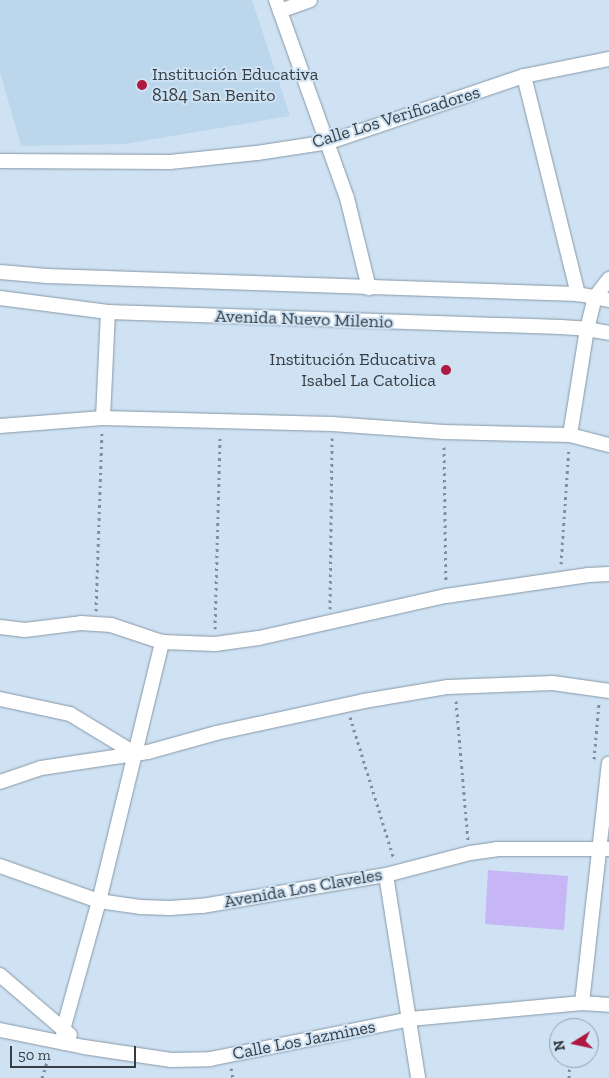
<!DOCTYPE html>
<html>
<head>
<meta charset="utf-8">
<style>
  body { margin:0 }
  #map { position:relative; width:609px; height:1078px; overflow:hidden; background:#cfe2f3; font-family:"Zilla Slab",serif }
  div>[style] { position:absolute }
  .built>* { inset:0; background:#bcd6eb }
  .green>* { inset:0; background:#c6b6f5 }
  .path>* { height:3px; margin-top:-1.5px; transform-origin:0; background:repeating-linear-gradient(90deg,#818f9a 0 2.5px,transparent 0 6.5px) }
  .roads { filter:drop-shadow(0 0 1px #8698a7) drop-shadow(0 0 1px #8698a7) }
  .minor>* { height:14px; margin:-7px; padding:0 7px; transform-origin:7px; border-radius:7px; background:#fff }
  .dots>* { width:14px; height:14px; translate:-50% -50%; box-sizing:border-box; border:2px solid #cfe2f3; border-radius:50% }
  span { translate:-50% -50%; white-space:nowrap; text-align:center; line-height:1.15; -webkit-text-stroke:4px #cfe2f3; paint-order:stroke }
  .poi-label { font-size:18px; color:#363e44 }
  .left { translate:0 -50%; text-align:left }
  .right { translate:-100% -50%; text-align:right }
  .street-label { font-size:18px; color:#363e44 }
  .north { position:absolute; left:549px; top:1018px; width:50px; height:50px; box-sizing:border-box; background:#cfe2f3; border:1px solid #92a0ad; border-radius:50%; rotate:260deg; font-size:14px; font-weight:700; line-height:20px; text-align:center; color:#363e44 }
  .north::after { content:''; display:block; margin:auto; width:18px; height:22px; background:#ad1940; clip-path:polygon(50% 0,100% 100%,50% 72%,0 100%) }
  .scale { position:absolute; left:10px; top:1046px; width:126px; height:22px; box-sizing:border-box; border:2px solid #363e44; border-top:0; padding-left:6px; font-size:15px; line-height:18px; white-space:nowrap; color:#363e44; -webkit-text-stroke:4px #cfe2f3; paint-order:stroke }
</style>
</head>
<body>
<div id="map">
  <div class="built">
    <i style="clip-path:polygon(0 0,252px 0,290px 116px,125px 144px,21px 146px,0 72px)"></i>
  </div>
  <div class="green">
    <i style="clip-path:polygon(488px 870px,568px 876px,564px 930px,485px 924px)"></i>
  </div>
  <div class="path">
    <i style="left:444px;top:447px;width:136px;rotate:89.2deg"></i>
    <i style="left:561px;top:564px;width:116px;rotate:-86.1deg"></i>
    <i style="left:330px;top:609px;width:171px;rotate:-89.3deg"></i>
    <i style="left:96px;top:611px;width:179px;rotate:-88.1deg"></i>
    <i style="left:215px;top:629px;width:194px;rotate:-88.5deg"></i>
    <i style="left:456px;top:701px;width:140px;rotate:85.1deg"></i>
    <i style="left:350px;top:717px;width:149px;rotate:72.8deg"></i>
    <i style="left:594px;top:759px;width:56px;rotate:-84.9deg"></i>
    <i style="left:572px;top:1019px;width:9px;rotate:84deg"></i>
    <i style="left:231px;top:1068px;width:10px;rotate:79deg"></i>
    <i style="left:42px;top:1078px;width:24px;rotate:-73deg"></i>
    <i style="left:569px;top:1078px;width:20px;rotate:-87deg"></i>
  </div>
  <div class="roads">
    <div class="minor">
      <i style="left:276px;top:0;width:210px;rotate:70.3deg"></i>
      <i style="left:347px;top:198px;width:93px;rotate:76.3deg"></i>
      <i style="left:280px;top:11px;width:32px;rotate:-20deg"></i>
      <i style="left:524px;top:76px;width:225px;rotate:76.1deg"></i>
      <i style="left:0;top:161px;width:170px;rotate:0.3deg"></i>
      <i style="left:170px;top:162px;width:87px;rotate:-5.9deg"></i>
      <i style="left:257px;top:153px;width:73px;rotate:-8.7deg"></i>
      <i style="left:329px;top:142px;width:206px;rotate:-18.7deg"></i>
      <i style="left:524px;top:76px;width:87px;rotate:-11.3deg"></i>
      <i style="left:0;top:272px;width:47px;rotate:4.9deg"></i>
      <i style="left:47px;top:276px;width:531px;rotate:1.94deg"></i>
      <i style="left:578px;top:294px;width:32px;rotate:11deg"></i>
      <i style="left:0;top:298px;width:109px;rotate:7.4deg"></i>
      <i style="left:108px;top:312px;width:453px;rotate:1.9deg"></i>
      <i style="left:561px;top:327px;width:26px;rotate:4deg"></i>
      <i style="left:587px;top:329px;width:22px;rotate:10deg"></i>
      <i style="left:103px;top:418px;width:106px;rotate:-87.3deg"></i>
      <i style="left:0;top:426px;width:103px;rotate:-4.4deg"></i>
      <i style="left:103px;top:418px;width:229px;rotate:1.5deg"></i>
      <i style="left:332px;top:424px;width:112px;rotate:4.1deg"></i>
      <i style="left:444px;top:432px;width:126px;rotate:1.4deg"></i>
      <i style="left:570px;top:435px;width:40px;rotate:14.4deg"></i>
      <i style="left:570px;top:435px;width:107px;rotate:-80.9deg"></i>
      <i style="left:587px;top:329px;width:33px;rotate:-76deg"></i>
      <i style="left:595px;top:297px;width:23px;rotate:-52deg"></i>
      <i style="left:0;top:627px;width:25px;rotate:7deg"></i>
      <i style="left:25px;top:630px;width:56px;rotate:-7.1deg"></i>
      <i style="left:81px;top:623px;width:30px;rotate:4deg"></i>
      <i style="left:111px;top:625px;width:54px;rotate:18.4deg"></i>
      <i style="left:162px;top:642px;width:53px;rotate:2.2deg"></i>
      <i style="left:215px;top:644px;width:44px;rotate:-7.8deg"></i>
      <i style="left:259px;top:638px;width:192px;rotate:-12.7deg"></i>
      <i style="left:446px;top:596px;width:144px;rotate:-8.4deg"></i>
      <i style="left:588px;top:575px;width:21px;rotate:-3deg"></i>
      <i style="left:0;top:699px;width:72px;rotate:12.1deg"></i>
      <i style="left:70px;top:714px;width:77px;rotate:31.2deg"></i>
      <i style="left:0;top:782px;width:43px;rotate:-18.9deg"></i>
      <i style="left:41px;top:768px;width:108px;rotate:-8.5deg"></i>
      <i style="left:148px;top:752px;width:71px;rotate:-15.6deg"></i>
      <i style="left:216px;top:733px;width:151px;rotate:-12.2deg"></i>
      <i style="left:364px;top:701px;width:85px;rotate:-9.5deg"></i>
      <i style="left:448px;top:687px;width:105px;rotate:-2.2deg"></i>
      <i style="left:553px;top:683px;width:57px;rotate:8.1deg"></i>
      <i style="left:0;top:866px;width:105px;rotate:19.5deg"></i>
      <i style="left:99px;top:901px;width:41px;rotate:8.3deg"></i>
      <i style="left:140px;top:907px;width:30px;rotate:2deg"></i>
      <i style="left:170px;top:908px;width:32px;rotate:-4deg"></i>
      <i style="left:202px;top:906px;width:187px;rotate:-9.6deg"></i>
      <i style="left:386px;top:875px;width:87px;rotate:-14.7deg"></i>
      <i style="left:470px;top:853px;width:27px;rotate:-8deg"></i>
      <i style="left:497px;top:849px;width:112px"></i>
      <i style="left:386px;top:875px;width:206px;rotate:81deg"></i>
      <i style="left:0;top:975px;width:92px;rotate:40.6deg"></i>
      <i style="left:582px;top:1003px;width:241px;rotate:-83.6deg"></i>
      <i style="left:0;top:1030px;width:86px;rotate:11.4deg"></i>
      <i style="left:84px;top:1047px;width:88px;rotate:8.5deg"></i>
      <i style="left:171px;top:1060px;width:39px;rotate:-1deg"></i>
      <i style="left:210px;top:1059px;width:204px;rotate:-11.3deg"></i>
      <i style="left:410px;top:1019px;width:173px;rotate:-5.3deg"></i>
      <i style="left:582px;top:1003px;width:27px;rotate:4deg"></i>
      <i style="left:64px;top:1043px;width:13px;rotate:-94deg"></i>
      <i style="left:63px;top:1030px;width:134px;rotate:-74.4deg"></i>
      <i style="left:99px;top:901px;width:267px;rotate:-76.3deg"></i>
    </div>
  </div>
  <div class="dots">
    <i style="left:142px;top:85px;background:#ad1940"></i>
    <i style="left:446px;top:370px;background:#ad1940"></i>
  </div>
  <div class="poi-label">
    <span class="left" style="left:152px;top:85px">Institución Educativa<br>8184 San Benito</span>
    <span class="right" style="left:436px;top:370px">Institución Educativa<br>Isabel La Catolica</span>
  </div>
  <div class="street-label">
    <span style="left:396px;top:117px;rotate:-17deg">Calle Los Verificadores</span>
    <span style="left:304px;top:319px;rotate:2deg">Avenida Nuevo Milenio</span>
    <span style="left:303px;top:888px;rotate:-10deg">Avenida Los Claveles</span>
    <span style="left:304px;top:1040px;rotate:-11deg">Calle Los Jazmines</span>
  </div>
  <div class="north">N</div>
  <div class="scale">50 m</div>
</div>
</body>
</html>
